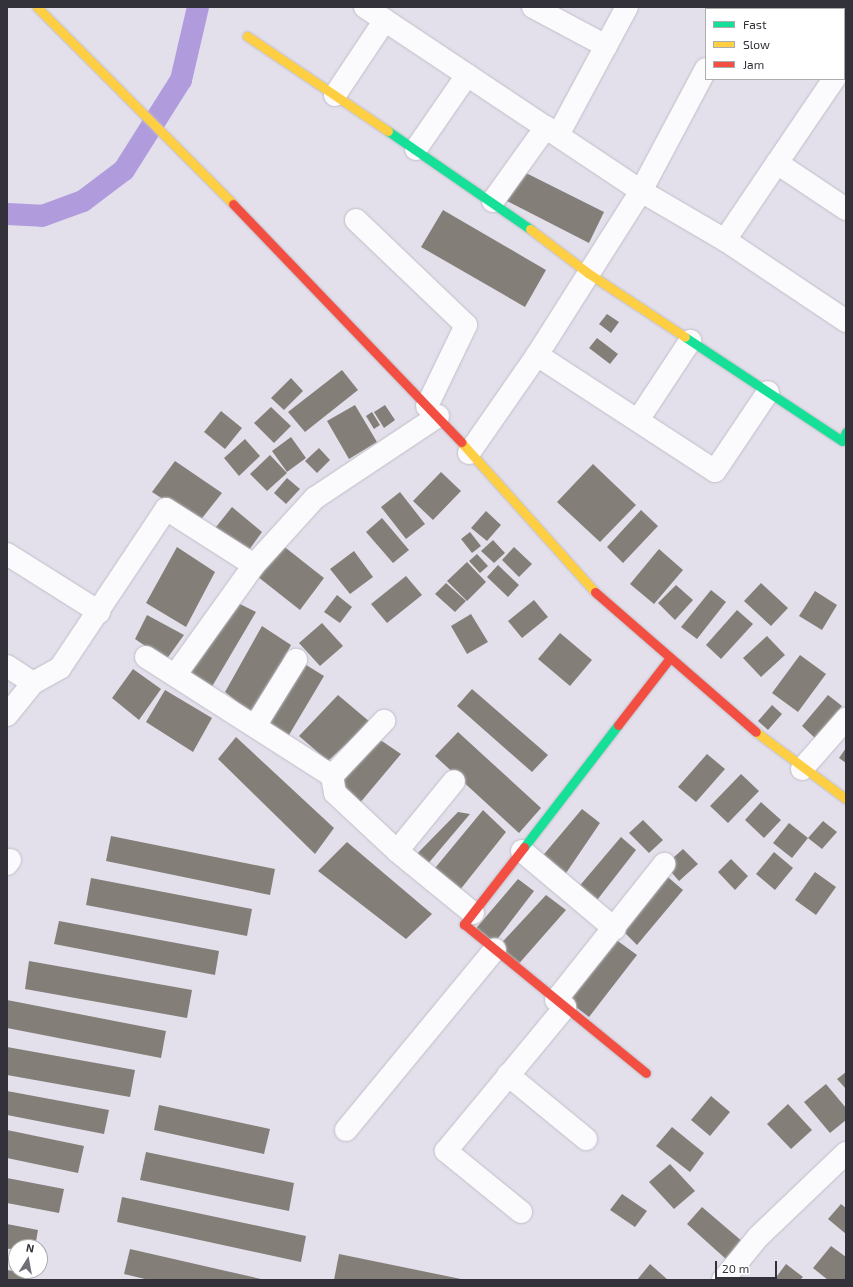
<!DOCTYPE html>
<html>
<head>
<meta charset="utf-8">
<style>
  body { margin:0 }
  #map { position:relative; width:853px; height:1287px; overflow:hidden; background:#e3e0ec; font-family:"Exo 2",sans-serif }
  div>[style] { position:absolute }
  .canal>* { height:22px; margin:-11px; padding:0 11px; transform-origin:11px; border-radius:11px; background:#b09cdd }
  .building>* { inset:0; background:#837f78 }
  .roads { filter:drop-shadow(0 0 1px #c0bec7) drop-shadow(0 0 1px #c0bec7) }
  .street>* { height:22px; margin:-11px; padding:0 11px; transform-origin:11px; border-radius:11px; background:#fbfafc }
  .fast>* { height:9px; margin:-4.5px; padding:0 4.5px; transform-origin:4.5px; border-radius:4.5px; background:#16e098 }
  .slow>* { height:9px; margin:-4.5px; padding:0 4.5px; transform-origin:4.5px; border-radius:4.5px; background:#ffcf43 }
  .jam>* { height:9px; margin:-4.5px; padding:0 4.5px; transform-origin:4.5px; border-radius:4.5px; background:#f24e42 }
  span { translate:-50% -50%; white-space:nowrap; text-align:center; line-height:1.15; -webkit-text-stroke:4px #fff; paint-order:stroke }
  .frame { position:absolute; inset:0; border:8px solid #333139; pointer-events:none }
  .legend { position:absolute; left:705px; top:8px; width:140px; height:72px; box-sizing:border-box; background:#fff; border:1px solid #adadb0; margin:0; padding:5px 7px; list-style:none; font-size:12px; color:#333139 }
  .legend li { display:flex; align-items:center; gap:8px; height:20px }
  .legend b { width:20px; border:1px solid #adadb0 }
  .north { position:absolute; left:8px; top:1239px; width:40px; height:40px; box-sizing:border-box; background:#fff; border:1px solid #adadb0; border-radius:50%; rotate:11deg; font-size:11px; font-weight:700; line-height:16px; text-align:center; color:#333139 }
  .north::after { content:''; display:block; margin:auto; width:14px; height:18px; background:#716e78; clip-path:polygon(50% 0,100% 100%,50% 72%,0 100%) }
  .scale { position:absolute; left:715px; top:1261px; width:62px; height:18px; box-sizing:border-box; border:2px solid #333139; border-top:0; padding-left:5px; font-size:12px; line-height:14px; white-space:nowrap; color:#333139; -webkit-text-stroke:3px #fff; paint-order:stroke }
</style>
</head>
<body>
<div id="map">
  <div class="canal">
    <i style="left:7px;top:214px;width:35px;rotate:3deg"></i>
    <i style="left:42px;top:216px;width:44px;rotate:-20.1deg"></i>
    <i style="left:83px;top:201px;width:51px;rotate:-37.1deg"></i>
    <i style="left:124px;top:170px;width:107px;rotate:-57.7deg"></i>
    <i style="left:181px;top:80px;width:75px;rotate:-76.9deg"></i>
  </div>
  <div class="building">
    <i style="clip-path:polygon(512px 166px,604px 212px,589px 243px,497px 196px)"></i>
    <i style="clip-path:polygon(443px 210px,546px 270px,525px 307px,421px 247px)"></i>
    <i style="clip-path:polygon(607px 314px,619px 322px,611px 333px,599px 324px)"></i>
    <i style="clip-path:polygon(597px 338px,618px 354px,610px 364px,589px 348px)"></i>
    <i style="clip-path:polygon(342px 370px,358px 390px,305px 432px,288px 412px)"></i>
    <i style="clip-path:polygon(291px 378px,303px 391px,284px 410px,271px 398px)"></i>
    <i style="clip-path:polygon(355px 405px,377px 442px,349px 459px,327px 421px)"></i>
    <i style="clip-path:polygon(385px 405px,395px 420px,384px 428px,374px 412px)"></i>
    <i style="clip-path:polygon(271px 407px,291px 426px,274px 443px,254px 423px)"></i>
    <i style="clip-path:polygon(221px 411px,242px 428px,225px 449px,204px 432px)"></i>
    <i style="clip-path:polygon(372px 412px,380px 425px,374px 429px,366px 416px)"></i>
    <i style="clip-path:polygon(291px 437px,306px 458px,287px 472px,272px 451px)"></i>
    <i style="clip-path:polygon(245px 439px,260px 456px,239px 476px,224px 458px)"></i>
    <i style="clip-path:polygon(319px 448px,330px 460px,317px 473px,305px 461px)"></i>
    <i style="clip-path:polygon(270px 455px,287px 473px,267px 491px,250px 474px)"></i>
    <i style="clip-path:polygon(175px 461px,222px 493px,199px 522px,152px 492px)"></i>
    <i style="clip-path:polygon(593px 464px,636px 505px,600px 542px,557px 502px)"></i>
    <i style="clip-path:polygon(441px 472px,461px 491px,433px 520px,413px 501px)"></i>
    <i style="clip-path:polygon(287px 478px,300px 489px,286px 504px,274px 493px)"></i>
    <i style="clip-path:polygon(400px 492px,425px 524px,406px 539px,381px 507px)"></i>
    <i style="clip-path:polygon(232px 507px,262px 532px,244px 557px,212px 532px)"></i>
    <i style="clip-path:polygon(641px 510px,658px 526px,623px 563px,607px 547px)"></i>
    <i style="clip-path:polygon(486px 511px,501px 525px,487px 541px,471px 528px)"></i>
    <i style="clip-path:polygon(382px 518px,409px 550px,393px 563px,366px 532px)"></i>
    <i style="clip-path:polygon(470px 532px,481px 546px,472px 553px,461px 539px)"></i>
    <i style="clip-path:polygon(493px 540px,505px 553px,494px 563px,481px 551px)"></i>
    <i style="clip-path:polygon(277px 541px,324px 578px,300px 610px,253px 573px)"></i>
    <i style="clip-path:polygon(177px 547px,215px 572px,186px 627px,146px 603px)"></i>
    <i style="clip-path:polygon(514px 547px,532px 564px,519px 577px,502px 560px)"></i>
    <i style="clip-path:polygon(659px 549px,683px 570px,654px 604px,630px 584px)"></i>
    <i style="clip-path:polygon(354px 551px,373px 577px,350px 594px,330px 569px)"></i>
    <i style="clip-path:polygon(477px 554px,488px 566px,480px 573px,469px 561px)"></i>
    <i style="clip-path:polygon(467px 562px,486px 582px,467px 601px,447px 581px)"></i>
    <i style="clip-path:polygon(498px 565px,519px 585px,508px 597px,487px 577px)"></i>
    <i style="clip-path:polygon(406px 576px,422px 595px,387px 623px,371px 604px)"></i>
    <i style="clip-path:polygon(446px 583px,466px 601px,455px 612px,435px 594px)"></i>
    <i style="clip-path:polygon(761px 583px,788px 608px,771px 626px,744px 601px)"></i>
    <i style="clip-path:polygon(676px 585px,693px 600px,675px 620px,658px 603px)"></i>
    <i style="clip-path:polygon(711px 590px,726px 602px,697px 639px,681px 627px)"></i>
    <i style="clip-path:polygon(815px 591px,837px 605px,822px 630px,799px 616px)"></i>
    <i style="clip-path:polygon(337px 595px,352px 607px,340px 623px,324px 612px)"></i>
    <i style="clip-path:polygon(534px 600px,548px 617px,522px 638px,508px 621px)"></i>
    <i style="clip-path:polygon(234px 601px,256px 612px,210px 690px,185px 678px)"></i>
    <i style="clip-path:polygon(737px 610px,753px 624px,721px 659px,706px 645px)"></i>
    <i style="clip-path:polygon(471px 614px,488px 642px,467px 654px,451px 626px)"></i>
    <i style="clip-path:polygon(147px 615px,184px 635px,166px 660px,135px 639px)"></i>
    <i style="clip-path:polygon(322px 623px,343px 646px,320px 666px,299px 643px)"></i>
    <i style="clip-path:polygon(262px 626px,291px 645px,253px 715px,225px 692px)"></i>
    <i style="clip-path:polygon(560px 633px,592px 660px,570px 686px,538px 659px)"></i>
    <i style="clip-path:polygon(767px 636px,785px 655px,761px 677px,743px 658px)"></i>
    <i style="clip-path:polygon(800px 655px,826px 674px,798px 712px,772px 693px)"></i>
    <i style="clip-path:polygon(303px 663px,324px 676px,286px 740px,267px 725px)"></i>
    <i style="clip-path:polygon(133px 669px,161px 689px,139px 720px,112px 698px)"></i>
    <i style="clip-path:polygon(472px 689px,548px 755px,532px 772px,457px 706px)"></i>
    <i style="clip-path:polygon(165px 690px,212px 718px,193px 752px,146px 722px)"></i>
    <i style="clip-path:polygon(338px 695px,370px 722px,328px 761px,299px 736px)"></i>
    <i style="clip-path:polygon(828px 695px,842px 706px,815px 738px,802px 726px)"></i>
    <i style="clip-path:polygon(772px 705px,782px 714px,768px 730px,758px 721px)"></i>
    <i style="clip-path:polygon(458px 732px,541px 808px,519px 833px,435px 756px)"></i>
    <i style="clip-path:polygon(373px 735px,401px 754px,359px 804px,333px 786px)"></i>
    <i style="clip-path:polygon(236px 737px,334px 828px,315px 854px,218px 759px)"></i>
    <i style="clip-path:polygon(846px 748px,846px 763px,839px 758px)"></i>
    <i style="clip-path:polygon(707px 754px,725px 769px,696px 802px,678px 787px)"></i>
    <i style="clip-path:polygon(741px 774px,759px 791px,728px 823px,710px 806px)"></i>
    <i style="clip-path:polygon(761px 802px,781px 820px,764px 838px,745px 820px)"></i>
    <i style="clip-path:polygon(582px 809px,600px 823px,562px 879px,540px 859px)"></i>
    <i style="clip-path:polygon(483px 810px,506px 832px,452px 900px,426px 879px)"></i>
    <i style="clip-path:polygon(458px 812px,470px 814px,421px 872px,409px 862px)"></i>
    <i style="clip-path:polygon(643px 820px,663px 840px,649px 853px,629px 833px)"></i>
    <i style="clip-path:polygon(823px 821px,837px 832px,822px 849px,808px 838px)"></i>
    <i style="clip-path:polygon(789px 823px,808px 838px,792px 858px,773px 843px)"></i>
    <i style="clip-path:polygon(111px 836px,275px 869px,270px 895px,106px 861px)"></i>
    <i style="clip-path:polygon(621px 837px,636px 850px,594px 904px,576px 890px)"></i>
    <i style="clip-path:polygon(347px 842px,432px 914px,406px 939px,318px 871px)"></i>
    <i style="clip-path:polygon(683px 849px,698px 864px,679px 881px,665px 865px)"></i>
    <i style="clip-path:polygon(774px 852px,793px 868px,775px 890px,756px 874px)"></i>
    <i style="clip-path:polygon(731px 859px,748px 876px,735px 890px,718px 872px)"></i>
    <i style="clip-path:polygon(815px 872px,836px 887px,816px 915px,795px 900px)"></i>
    <i style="clip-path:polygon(663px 873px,683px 890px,637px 945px,618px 926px)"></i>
    <i style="clip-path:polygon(91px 878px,252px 909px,247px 936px,86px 905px)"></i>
    <i style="clip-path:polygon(518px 879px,534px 891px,489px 950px,472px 933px)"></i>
    <i style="clip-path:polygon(546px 895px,566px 910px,516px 967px,494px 951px)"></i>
    <i style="clip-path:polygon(59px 921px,219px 951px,215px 975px,54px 944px)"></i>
    <i style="clip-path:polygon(611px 936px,637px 955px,589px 1017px,564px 998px)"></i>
    <i style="clip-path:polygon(29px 961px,192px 990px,187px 1018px,25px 989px)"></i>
    <i style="clip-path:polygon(7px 1000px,166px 1031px,161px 1058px,7px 1028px)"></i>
    <i style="clip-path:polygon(7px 1047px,135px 1070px,130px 1097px,7px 1075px)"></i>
    <i style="clip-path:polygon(846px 1072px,846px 1089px,837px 1079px)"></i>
    <i style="clip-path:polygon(826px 1084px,846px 1108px,846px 1120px,830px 1133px,804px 1102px)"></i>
    <i style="clip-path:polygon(7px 1091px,109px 1110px,104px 1134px,7px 1115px)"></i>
    <i style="clip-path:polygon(711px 1096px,730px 1112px,710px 1136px,691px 1120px)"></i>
    <i style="clip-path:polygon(788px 1104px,812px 1130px,791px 1149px,767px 1124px)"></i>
    <i style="clip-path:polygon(159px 1105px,270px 1129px,264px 1154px,154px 1130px)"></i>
    <i style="clip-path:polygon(672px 1127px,704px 1153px,690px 1172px,656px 1146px)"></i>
    <i style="clip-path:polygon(7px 1130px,84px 1146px,78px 1173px,7px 1158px)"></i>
    <i style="clip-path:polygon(146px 1152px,294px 1183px,289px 1211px,140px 1180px)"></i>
    <i style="clip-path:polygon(670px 1164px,695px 1191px,674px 1209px,649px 1182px)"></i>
    <i style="clip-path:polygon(7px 1178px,64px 1189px,59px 1213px,7px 1203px)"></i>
    <i style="clip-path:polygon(622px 1194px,647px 1211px,635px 1227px,610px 1210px)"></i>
    <i style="clip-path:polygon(122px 1197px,306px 1236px,301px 1262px,117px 1222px)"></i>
    <i style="clip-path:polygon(841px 1204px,846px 1208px,846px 1234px,828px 1219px)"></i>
    <i style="clip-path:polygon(702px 1207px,743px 1242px,727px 1260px,687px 1224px)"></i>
    <i style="clip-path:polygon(7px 1224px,38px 1230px,35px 1247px,7px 1249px)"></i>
    <i style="clip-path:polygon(831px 1246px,846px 1257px,846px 1280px,828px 1280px,813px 1268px)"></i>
    <i style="clip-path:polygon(130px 1249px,261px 1279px,261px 1280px,149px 1280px,124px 1274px)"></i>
    <i style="clip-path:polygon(339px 1254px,461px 1279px,461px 1280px,334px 1280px)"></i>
    <i style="clip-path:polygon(650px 1264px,668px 1280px,637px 1280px)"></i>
    <i style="clip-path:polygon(786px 1264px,803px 1277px,800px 1280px,774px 1280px)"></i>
    <i style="clip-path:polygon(7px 1270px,30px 1274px,29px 1280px,7px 1280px)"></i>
  </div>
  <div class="roads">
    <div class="street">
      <i style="left:365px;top:7px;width:332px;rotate:33.7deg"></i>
      <i style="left:641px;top:191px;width:97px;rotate:30.3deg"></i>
      <i style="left:725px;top:240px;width:146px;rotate:33.8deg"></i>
      <i style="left:533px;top:7px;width:83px;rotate:28.1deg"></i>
      <i style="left:738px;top:9px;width:2px;rotate:-63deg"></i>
      <i style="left:844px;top:64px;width:4px;rotate:-56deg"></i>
      <i style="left:834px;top:79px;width:102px;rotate:124.2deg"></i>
      <i style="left:777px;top:163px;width:83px;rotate:33.7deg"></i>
      <i style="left:335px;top:95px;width:90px;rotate:-56.3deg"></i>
      <i style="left:558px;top:135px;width:145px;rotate:-61.7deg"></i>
      <i style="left:416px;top:149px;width:90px;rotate:-55.4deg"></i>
      <i style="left:493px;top:201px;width:91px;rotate:-54.4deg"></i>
      <i style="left:356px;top:220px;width:152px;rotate:43.7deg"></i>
      <i style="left:466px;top:325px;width:90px;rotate:115.7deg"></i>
      <i style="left:725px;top:240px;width:93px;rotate:-56deg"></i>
      <i style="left:537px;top:355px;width:212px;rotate:33.1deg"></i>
      <i style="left:715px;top:471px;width:95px;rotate:-56.1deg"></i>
      <i style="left:638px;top:420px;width:95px;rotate:-56.6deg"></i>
      <i style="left:469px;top:453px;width:119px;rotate:-55.2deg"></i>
      <i style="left:537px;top:355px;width:194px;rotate:-57.6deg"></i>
      <i style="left:641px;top:191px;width:138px;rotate:-62deg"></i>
      <i style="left:7px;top:554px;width:109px;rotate:32.2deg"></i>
      <i style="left:146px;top:657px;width:221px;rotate:32.6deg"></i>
      <i style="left:332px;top:776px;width:17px;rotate:80deg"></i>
      <i style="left:335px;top:793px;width:85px;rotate:43.1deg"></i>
      <i style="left:397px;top:851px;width:98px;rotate:39.2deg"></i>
      <i style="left:7px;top:666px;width:31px;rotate:33deg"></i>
      <i style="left:176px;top:674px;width:134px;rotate:-54.4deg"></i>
      <i style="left:254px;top:565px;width:91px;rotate:-47.7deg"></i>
      <i style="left:315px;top:498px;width:148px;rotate:-33.7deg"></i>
      <i style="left:7px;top:715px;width:41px;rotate:-50.9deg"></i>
      <i style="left:33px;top:683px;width:31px;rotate:-29deg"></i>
      <i style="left:60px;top:668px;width:191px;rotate:-56.3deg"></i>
      <i style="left:166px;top:509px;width:104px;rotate:32.5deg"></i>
      <i style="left:255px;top:726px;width:78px;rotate:-58.2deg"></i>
      <i style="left:802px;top:769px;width:67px;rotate:-48.7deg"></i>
      <i style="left:332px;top:776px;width:76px;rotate:-46.6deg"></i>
      <i style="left:397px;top:851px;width:90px;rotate:-50.8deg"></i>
      <i style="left:522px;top:851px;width:121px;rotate:40deg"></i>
      <i style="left:7px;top:864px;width:5px;rotate:-53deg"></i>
      <i style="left:556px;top:1000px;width:174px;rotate:-51.5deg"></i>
      <i style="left:508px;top:1075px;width:101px;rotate:39.4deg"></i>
      <i style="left:346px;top:1130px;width:234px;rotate:-50.5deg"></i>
      <i style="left:521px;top:1212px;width:97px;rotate:-140.9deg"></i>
      <i style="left:446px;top:1151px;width:187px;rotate:-50.4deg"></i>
      <i style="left:723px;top:1280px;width:55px;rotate:-50.9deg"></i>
      <i style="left:758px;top:1237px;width:122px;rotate:-43.7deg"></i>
    </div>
    <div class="fast">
      <i style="left:388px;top:131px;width:173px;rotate:34.6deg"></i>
      <i style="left:685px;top:337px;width:188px;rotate:33.5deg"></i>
      <i style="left:842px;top:441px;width:10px;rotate:-66deg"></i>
      <i style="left:524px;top:847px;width:154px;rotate:-52.4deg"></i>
    </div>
    <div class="slow">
      <i style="left:37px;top:7px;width:278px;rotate:45.1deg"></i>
      <i style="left:247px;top:36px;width:170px;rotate:34deg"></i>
      <i style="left:530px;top:229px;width:73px;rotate:37.2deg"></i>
      <i style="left:588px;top:273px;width:116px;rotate:33.4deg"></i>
      <i style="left:461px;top:442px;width:201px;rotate:48.2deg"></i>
      <i style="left:756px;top:732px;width:112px;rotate:36.7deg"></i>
    </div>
    <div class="jam">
      <i style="left:233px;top:204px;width:330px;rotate:46.2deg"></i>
      <i style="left:595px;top:592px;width:213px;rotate:41deg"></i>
      <i style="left:618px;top:725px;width:85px;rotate:-52.2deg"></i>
      <i style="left:524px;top:847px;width:98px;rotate:127.9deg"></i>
      <i style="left:464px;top:924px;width:235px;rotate:39.3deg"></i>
    </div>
  </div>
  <div class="frame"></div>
  <ul class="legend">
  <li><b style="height:5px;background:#16e098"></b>Fast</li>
  <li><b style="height:5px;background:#ffcf43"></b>Slow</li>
  <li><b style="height:5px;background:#f24e42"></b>Jam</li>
  </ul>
  <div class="north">N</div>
  <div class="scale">20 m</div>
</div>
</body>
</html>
